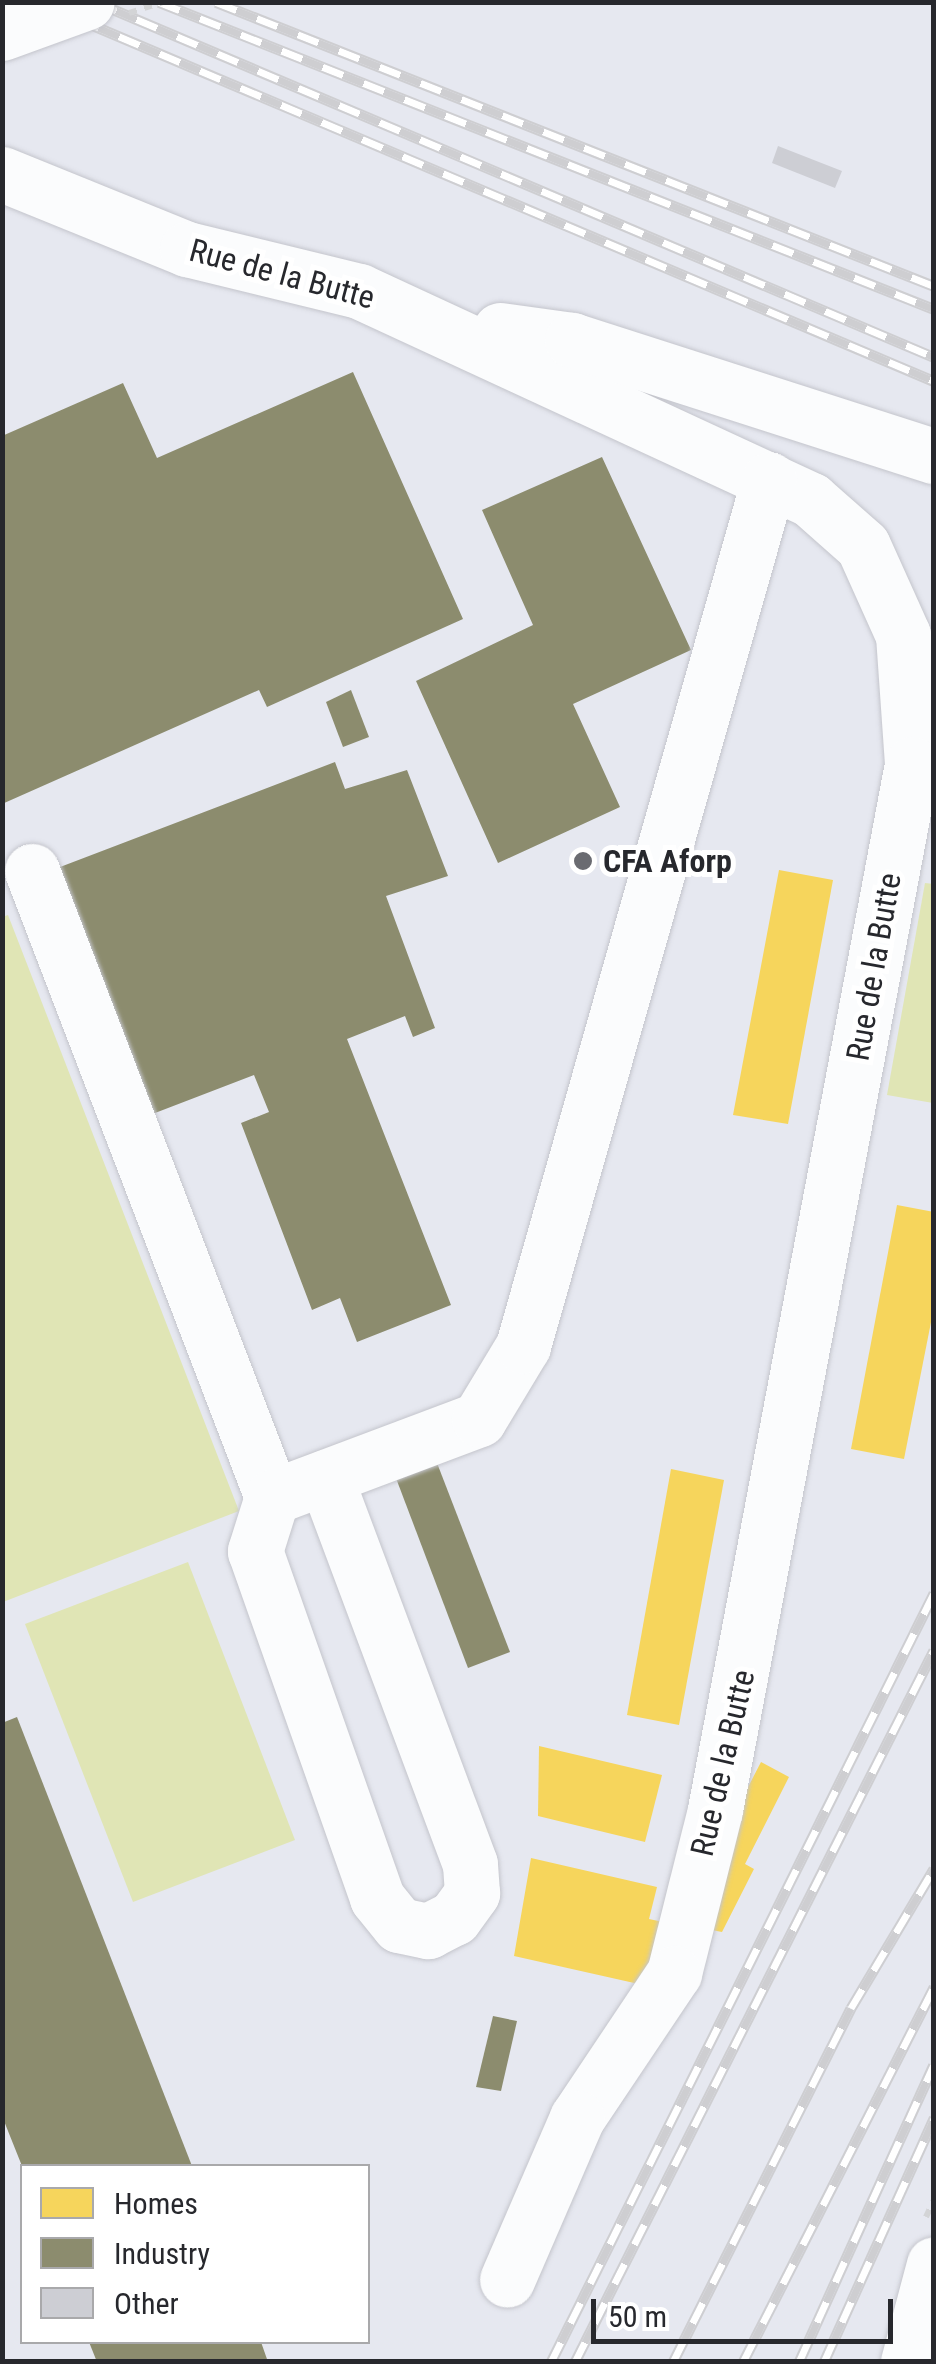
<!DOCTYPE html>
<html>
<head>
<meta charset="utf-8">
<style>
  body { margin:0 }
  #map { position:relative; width:936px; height:2364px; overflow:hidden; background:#e6e8f0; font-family:"Roboto Condensed",sans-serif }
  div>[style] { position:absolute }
  .green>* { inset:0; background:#e0e5b5 }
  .homes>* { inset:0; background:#f6d55c }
  .industry>* { inset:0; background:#8c8c6e }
  .building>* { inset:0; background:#cdced4 }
  .path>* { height:6px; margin-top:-3px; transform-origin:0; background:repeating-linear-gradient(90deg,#d3d4d6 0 8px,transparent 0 16px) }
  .roads { filter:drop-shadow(0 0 2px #c4c5cc) drop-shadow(0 0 2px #c4c5cc) }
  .minor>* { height:55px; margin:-27.5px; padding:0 27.5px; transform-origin:27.5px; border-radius:27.5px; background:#fbfcfd }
  .rail>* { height:11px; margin-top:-5.5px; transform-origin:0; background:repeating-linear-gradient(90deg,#fff 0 22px,#ceced1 0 44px); box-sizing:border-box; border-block:2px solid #ceced1 }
  .path-bridge>* { height:6px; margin-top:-3px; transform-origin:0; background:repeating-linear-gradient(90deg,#d3d4d6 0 8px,transparent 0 16px) }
  .bridges { filter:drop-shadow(0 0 2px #c4c5cc) drop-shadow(0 0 2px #c4c5cc) }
  .major-bridge>* { height:55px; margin:-27.5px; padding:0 27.5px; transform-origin:27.5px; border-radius:27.5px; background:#fbfcfd }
  .dots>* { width:28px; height:28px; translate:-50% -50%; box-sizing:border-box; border:5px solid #fff; border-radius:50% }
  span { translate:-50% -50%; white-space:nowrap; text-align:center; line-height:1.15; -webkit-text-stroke:10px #fff; paint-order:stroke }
  .street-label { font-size:32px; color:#27282d }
  .poi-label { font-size:32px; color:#27282d; font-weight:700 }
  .left { translate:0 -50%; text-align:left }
  .frame { position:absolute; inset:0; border:5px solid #27282d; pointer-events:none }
  .legend { position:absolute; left:20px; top:2164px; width:350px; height:180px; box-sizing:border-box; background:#fff; border:2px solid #a9a9ab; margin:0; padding:12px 18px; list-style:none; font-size:30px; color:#27282d }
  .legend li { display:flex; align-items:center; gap:20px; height:50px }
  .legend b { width:50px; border:2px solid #a9a9ab }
  .scale { position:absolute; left:591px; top:2299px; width:302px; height:45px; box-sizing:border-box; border:5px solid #27282d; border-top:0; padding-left:12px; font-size:30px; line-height:35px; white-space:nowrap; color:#27282d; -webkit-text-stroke:8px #fff; paint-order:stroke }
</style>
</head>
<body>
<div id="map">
  <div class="green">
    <i style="clip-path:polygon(925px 883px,934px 884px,933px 1103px,887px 1095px)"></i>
    <i style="clip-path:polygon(8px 915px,239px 1511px,3px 1602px,2px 917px)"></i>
    <i style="clip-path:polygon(188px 1562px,295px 1840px,133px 1902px,25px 1624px)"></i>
  </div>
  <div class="homes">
    <i style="clip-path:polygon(779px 870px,833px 880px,788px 1124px,733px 1115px)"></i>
    <i style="clip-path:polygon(897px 1205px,934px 1212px,934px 1307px,904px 1459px,851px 1449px)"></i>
    <i style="clip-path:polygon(671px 1469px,724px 1480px,679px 1725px,627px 1715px)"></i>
    <i style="clip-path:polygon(539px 1746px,662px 1775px,645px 1842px,538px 1816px)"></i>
    <i style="clip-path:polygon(761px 1762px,789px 1777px,745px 1864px,754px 1869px,722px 1932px,696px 1927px,717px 1847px)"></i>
    <i style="clip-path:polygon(531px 1858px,657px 1887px,649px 1919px,668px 1923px,652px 1987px,514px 1956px)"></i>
  </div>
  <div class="industry">
    <i style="clip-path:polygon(353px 372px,463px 619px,267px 707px,259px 690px,2px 804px,2px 436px,123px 383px,157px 458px)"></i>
    <i style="clip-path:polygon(602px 457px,691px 650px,573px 704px,620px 807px,498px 863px,416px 681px,533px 625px,482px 510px)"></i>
    <i style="clip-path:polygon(351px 690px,369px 737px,343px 747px,326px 702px)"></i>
    <i style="clip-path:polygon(335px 762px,345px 789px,407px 770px,448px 876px,386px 896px,435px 1028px,413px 1037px,405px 1016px,347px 1039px,451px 1305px,357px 1342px,340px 1298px,312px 1310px,241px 1123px,269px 1112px,254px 1075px,142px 1118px,47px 872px)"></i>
    <i style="clip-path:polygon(432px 1450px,510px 1652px,468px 1668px,391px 1465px)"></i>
    <i style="clip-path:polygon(17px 1717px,192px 2166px,22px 2166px,2px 2116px,2px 1723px)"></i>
    <i style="clip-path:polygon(493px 2016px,517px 2021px,501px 2091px,476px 2087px)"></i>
    <i style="clip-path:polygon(89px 2342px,261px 2342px,268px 2362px,97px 2362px)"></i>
  </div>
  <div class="building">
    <i style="clip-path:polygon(778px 146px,842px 171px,835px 188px,772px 163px)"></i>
  </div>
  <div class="path">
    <i style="left:926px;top:2217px;width:19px;rotate:-65deg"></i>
  </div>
  <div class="roads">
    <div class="minor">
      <i style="left:2px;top:174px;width:200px;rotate:22.1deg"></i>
      <i style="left:187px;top:249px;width:177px;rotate:13.7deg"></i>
      <i style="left:359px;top:291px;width:498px;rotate:24.8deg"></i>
      <i style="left:811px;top:500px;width:69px;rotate:41.5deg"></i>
      <i style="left:863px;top:546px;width:98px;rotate:65.8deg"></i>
      <i style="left:903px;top:635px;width:129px;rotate:86deg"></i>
      <i style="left:912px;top:764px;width:1064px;rotate:100.67deg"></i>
      <i style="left:715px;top:1810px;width:168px;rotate:104.1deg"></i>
      <i style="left:674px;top:1973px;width:174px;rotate:123.8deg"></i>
      <i style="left:577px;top:2118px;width:176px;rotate:113.4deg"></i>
      <i style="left:500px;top:330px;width:73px;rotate:7.9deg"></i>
      <i style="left:572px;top:340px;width:380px;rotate:17.8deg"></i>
      <i style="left:32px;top:871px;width:670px;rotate:69.02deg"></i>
      <i style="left:272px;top:1497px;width:221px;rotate:-20.6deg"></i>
      <i style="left:479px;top:1419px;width:85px;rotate:-58.9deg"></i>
      <i style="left:523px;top:1346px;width:901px;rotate:-74.16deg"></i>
      <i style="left:272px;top:1497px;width:57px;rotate:107.5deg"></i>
      <i style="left:255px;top:1551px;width:368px;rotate:70.6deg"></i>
      <i style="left:377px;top:1898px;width:35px;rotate:51deg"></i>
      <i style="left:399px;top:1925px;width:30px;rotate:12deg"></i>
      <i style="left:428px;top:1931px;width:29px;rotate:-27deg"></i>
      <i style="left:454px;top:1918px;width:31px;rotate:-54deg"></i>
      <i style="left:472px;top:1893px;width:29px;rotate:-94deg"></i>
      <i style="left:470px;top:1864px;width:413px;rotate:-110.5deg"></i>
      <i style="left:908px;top:2362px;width:101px;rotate:-75.1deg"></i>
    </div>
  </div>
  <div class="rail">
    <i style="left:38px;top:2px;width:973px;rotate:22.93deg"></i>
    <i style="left:96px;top:2px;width:910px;rotate:22.96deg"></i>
    <i style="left:159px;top:2px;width:834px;rotate:21.61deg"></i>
    <i style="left:216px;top:2px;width:772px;rotate:21.58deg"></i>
    <i style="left:551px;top:2362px;width:859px;rotate:-63.52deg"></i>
    <i style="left:575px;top:2362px;width:797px;rotate:-63.24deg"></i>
    <i style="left:673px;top:2362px;width:396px;rotate:-63.3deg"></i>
    <i style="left:851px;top:2008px;width:162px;rotate:-59.2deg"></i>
    <i style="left:743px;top:2362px;width:421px;rotate:-63deg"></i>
    <i style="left:799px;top:2362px;width:326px;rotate:-65.6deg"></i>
    <i style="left:824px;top:2362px;width:268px;rotate:-65.7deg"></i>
  </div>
  <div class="path-bridge">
    <i style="left:129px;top:13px;width:35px;rotate:-18deg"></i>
  </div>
  <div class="bridges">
    <div class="major-bridge">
      <i style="left:2px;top:33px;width:90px;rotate:-20deg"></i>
    </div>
  </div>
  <div class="dots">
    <i style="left:583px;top:861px;background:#6a6b71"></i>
  </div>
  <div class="street-label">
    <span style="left:282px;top:274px;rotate:15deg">Rue de la Butte</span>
    <span style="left:874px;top:967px;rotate:-80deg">Rue de la Butte</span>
    <span style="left:723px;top:1763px;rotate:-77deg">Rue de la Butte</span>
  </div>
  <div class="poi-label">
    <span class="left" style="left:603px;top:861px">CFA Aforp</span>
  </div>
  <div class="frame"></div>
  <ul class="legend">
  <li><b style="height:28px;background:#f6d55c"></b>Homes</li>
  <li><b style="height:28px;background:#8c8c6e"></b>Industry</li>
  <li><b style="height:28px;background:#cdced4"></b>Other</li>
  </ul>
  <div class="scale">50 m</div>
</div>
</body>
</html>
